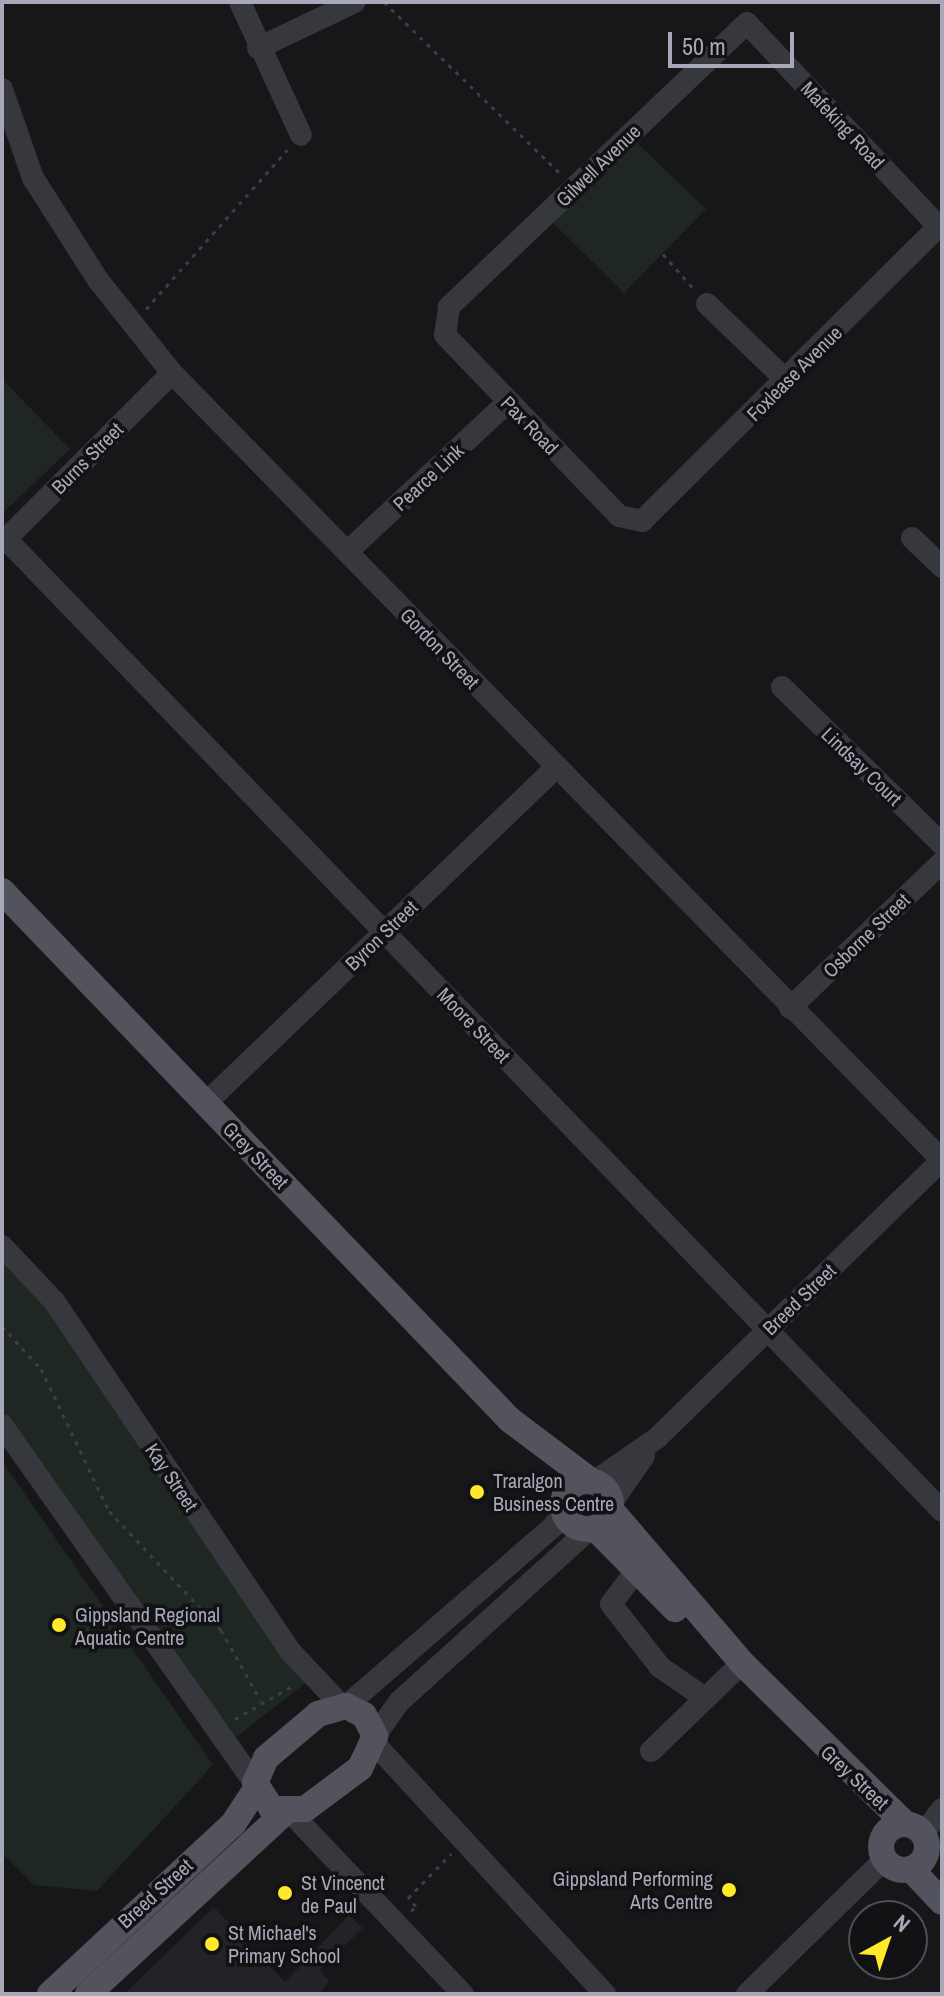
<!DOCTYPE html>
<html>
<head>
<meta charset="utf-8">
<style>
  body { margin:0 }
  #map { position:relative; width:944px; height:1996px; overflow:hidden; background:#171618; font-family:"Archivo Narrow",sans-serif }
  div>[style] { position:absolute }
  .built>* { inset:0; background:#232226 }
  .green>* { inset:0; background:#1e2721 }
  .path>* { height:3px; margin-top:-1.5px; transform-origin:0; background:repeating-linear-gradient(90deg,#3d3d45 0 4px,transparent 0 10px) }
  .minor>* { height:22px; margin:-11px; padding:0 11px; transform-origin:11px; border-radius:11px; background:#37373e }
  .major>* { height:26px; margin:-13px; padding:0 13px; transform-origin:13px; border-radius:13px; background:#53535d }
  .major>.ring { margin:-13px; padding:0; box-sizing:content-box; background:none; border:26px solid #53535d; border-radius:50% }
  .dots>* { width:22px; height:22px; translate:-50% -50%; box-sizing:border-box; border:4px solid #121113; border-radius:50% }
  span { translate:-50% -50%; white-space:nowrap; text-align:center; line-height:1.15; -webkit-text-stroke:7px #121113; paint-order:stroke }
  .street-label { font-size:20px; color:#a7a9b9 }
  .poi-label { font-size:20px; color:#a7a9b9 }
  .left { translate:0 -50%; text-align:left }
  .right { translate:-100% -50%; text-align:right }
  .frame { position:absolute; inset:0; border:4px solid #a7a9b9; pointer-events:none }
  .north { position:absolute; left:848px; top:1900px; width:80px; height:80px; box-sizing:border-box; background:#121113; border:2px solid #4e4e55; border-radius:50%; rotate:40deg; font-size:22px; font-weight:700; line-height:32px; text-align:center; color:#a7a9b9 }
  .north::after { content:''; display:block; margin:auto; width:28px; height:36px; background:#ffe928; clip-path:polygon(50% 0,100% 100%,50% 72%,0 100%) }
  .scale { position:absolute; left:668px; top:32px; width:126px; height:36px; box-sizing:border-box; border:4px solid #a7a9b9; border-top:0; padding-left:10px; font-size:24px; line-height:28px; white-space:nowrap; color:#a7a9b9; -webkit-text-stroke:6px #121113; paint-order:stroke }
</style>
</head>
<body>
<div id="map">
  <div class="built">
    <i style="clip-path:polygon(214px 1907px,285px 1982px,349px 1915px,363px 1928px,320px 1970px,329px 1981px,319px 1994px,124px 1994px)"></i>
  </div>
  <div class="green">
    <i style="clip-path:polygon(629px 135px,706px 209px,624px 293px,545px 215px)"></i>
    <i style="clip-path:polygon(2px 379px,70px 449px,2px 514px)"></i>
    <i style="clip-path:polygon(2px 1246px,312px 1678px,230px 1742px,2px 1425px)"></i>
    <i style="clip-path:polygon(2px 1461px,213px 1765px,97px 1891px,34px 1885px,2px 1853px)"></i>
  </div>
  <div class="path">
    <i style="left:384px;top:2px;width:248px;rotate:44.2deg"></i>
    <i style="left:663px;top:254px;width:48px;rotate:48.4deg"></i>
    <i style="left:146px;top:309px;width:213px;rotate:-48.4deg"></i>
    <i style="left:2px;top:1326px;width:58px;rotate:47.8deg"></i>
    <i style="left:41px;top:1369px;width:157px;rotate:64.4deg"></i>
    <i style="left:109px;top:1511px;width:163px;rotate:46.7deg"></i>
    <i style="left:221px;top:1630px;width:81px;rotate:60.6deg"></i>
    <i style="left:235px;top:1719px;width:68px;rotate:-30deg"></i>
    <i style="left:411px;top:1911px;width:7px;rotate:-45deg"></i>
    <i style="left:416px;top:1906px;width:11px;rotate:-135deg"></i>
    <i style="left:408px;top:1898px;width:62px;rotate:-45.7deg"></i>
  </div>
  <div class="minor">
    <i style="left:240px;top:2px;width:146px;rotate:65.4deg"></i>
    <i style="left:258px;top:48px;width:107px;rotate:-25.4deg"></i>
    <i style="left:2px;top:89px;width:94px;rotate:70.8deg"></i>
    <i style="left:33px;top:178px;width:121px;rotate:57.5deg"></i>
    <i style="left:98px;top:280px;width:119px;rotate:51.5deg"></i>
    <i style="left:172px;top:373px;width:1101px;rotate:45.63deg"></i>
    <i style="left:939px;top:227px;width:280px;rotate:-133.3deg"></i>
    <i style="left:747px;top:23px;width:412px;rotate:136.4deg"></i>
    <i style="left:449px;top:307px;width:28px;rotate:98deg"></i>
    <i style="left:445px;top:335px;width:251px;rotate:46.1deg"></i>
    <i style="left:619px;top:516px;width:24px;rotate:12deg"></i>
    <i style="left:642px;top:521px;width:423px;rotate:-44.8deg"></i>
    <i style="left:707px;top:304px;width:111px;rotate:43.9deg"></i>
    <i style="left:912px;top:538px;width:42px;rotate:44deg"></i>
    <i style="left:6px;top:539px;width:1349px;rotate:46.08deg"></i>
    <i style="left:2px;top:543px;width:240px;rotate:-45deg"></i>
    <i style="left:347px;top:552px;width:220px;rotate:-43deg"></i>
    <i style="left:782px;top:687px;width:224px;rotate:44.5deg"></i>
    <i style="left:790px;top:1008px;width:211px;rotate:-43.8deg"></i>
    <i style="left:206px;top:1103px;width:485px;rotate:-43.8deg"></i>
    <i style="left:2px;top:1246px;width:76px;rotate:46.6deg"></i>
    <i style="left:54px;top:1301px;width:422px;rotate:56deg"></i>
    <i style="left:290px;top:1651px;width:77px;rotate:46.6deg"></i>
    <i style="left:2px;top:1425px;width:438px;rotate:54.8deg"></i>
    <i style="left:595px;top:1481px;width:75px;rotate:-34.7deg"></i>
    <i style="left:657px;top:1438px;width:398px;rotate:-44.3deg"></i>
    <i style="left:612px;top:1502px;width:56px;rotate:-55.2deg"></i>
    <i style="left:636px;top:1571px;width:41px;rotate:127.1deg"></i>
    <i style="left:611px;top:1604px;width:80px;rotate:52.1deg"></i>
    <i style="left:660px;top:1667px;width:55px;rotate:34.6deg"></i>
    <i style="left:346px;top:1706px;width:276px;rotate:-40.9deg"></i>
    <i style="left:555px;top:1525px;width:18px;rotate:-63deg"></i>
    <i style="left:375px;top:1736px;width:42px;rotate:-54.8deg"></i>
    <i style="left:399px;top:1702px;width:258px;rotate:-42.2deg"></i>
    <i style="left:375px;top:1744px;width:340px;rotate:47.4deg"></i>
    <i style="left:651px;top:1751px;width:127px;rotate:-44deg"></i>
    <i style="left:291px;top:1813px;width:250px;rotate:46.5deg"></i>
    <i style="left:923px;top:1834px;width:31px;rotate:-53deg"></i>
    <i style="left:747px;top:1994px;width:192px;rotate:-44.4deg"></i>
  </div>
  <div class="major">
    <i style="left:2px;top:891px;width:733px;rotate:46.16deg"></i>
    <i style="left:510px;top:1420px;width:100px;rotate:36.9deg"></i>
    <i class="ring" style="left:563px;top:1481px;width:22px;height:22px"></i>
    <i style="left:611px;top:1510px;width:201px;rotate:49.4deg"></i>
    <i style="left:742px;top:1663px;width:228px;rotate:44.6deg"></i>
    <i style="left:595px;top:1528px;width:114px;rotate:45.4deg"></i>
    <i style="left:346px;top:1706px;width:20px;rotate:27deg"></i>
    <i style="left:364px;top:1715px;width:24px;rotate:62deg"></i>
    <i style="left:375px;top:1736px;width:35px;rotate:115deg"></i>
    <i style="left:360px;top:1768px;width:69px;rotate:143.3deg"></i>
    <i style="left:305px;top:1809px;width:33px;rotate:180deg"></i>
    <i style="left:272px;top:1809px;width:31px;rotate:-123deg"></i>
    <i style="left:255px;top:1783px;width:27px;rotate:-66deg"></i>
    <i style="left:266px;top:1758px;width:68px;rotate:-40.2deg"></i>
    <i style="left:318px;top:1714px;width:29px;rotate:-16deg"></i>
    <i class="ring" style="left:881px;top:1824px;width:20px;height:20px"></i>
    <i style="left:911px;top:1869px;width:45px;rotate:46.8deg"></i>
    <i style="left:50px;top:1994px;width:250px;rotate:-42.9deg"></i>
    <i style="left:233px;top:1824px;width:42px;rotate:-56.7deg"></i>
    <i style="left:88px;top:1994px;width:267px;rotate:-42.7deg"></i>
  </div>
  <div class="dots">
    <i style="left:477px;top:1492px;background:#ffe928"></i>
    <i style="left:59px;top:1625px;background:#ffe928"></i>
    <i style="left:729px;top:1890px;background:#ffe928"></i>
    <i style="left:285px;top:1893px;background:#ffe928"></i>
    <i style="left:212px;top:1944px;background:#ffe928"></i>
  </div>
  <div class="street-label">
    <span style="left:843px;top:125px;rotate:47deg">Mafeking Road</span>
    <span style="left:598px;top:165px;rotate:-44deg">Gilwell Avenue</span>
    <span style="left:794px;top:373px;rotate:-45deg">Foxlease Avenue</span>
    <span style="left:530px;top:425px;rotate:46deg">Pax Road</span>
    <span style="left:87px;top:458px;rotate:-45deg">Burns Street</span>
    <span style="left:428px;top:477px;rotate:-43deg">Pearce Link</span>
    <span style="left:440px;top:648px;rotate:46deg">Gordon Street</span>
    <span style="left:862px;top:766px;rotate:44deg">Lindsay Court</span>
    <span style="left:381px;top:935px;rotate:-44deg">Byron Street</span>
    <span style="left:866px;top:935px;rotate:-44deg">Osborne Street</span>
    <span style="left:474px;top:1025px;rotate:46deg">Moore Street</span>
    <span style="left:256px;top:1155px;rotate:46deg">Grey Street</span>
    <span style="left:799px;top:1299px;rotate:-44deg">Breed Street</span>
    <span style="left:172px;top:1477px;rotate:56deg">Kay Street</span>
    <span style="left:855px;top:1777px;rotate:43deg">Grey Street</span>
    <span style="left:155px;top:1893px;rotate:-42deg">Breed Street</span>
  </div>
  <div class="poi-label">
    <span class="left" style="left:493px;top:1492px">Traralgon<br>Business Centre</span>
    <span class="left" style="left:75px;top:1626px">Gippsland Regional<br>Aquatic Centre</span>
    <span class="right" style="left:713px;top:1890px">Gippsland Performing<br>Arts Centre</span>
    <span class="left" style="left:301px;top:1894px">St Vincenct<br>de Paul</span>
    <span class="left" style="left:228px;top:1944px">St Michael's<br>Primary School</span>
  </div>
  <div class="frame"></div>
  <div class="north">N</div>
  <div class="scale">50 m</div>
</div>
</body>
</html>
